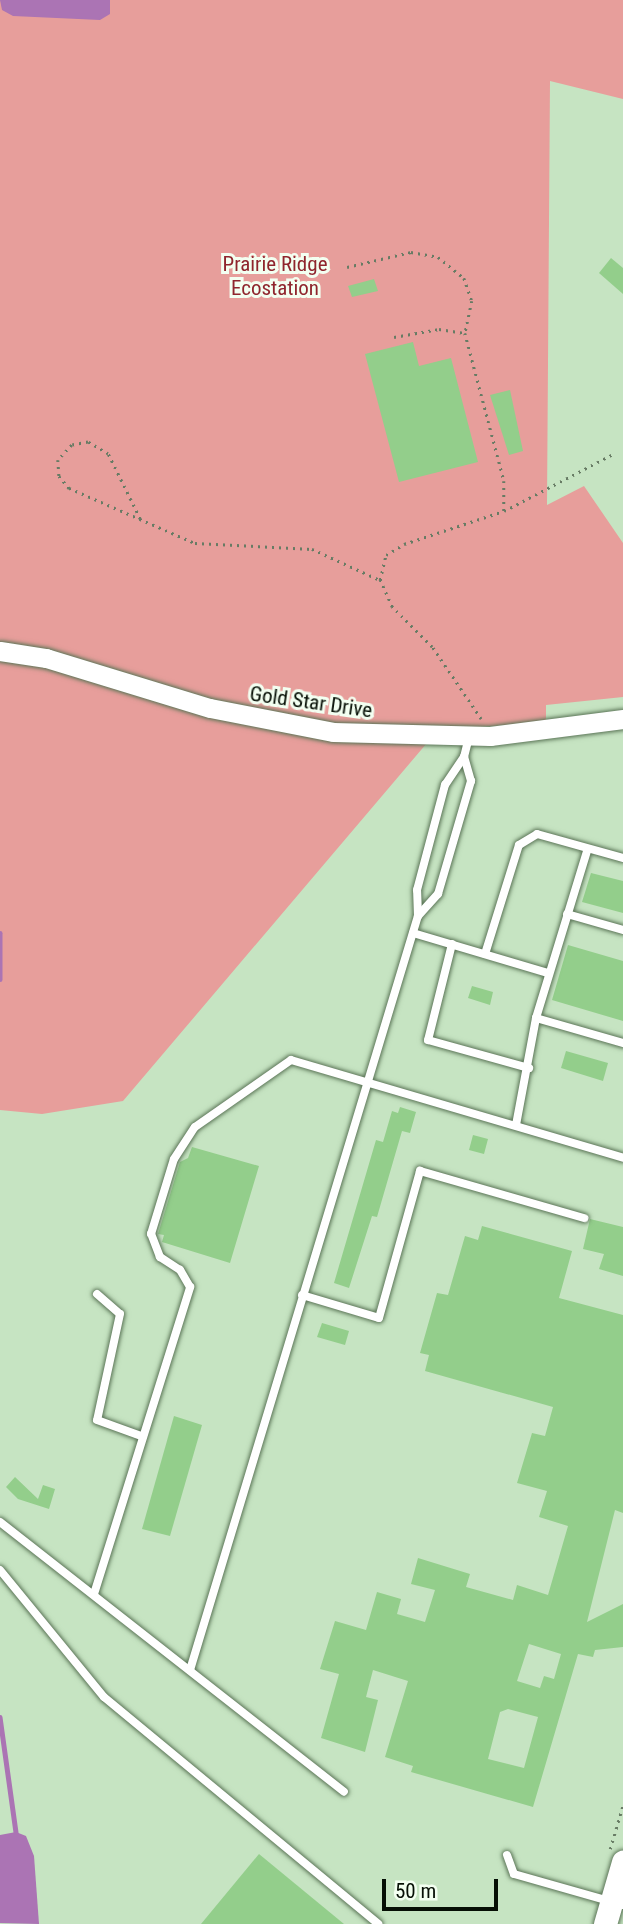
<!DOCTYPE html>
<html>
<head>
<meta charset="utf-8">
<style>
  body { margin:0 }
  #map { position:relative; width:623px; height:1924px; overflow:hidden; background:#c6e4c2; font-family:"Roboto Condensed",sans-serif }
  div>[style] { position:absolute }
  .green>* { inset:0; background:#e79e9b }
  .water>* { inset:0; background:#ab74b4 }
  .stream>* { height:4.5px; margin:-2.25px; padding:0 2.25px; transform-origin:2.25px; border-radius:2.25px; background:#ab74b4 }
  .building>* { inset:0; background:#93ce8b }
  .path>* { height:2.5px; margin-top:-1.25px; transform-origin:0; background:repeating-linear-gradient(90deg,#677b64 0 2px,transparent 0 7px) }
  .roads { filter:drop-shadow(0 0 2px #5b7557) drop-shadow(0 0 2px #5b7557) }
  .service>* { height:8px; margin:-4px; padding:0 4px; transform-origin:4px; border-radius:4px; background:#fff }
  .tertiary>* { height:19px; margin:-9.5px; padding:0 9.5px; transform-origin:9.5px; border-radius:9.5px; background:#fff }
  .secondary>* { height:23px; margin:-11.5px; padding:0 11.5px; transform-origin:11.5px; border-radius:11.5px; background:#fff }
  span { translate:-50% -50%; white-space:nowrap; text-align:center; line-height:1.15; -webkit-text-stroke:6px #f3fff1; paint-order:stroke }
  .park-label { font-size:21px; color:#8f252d }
  .street-label { font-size:21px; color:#060f05 }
  .scale { position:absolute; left:382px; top:1879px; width:116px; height:32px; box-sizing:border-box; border:4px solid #060f05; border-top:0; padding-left:9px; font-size:21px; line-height:24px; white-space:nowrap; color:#060f05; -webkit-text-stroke:5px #f3fff1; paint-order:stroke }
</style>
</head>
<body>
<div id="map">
  <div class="green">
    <i style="clip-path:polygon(0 0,623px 0,623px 99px,550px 81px,547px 505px,584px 486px,623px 543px,623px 697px,546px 705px,546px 722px,438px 730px,123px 1101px,42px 1114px,0 1110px)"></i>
  </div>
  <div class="water">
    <i style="clip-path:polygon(0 0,110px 0,110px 14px,100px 20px,13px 16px,2px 10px)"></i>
    <i style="clip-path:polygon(16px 1832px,26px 1836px,34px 1856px,39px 1924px,0 1923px,0 1835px)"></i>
  </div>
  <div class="stream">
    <i style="left:0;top:933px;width:46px;rotate:90deg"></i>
    <i style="left:0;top:1717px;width:116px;rotate:82.1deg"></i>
  </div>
  <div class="building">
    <i style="clip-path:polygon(611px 258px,623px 268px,623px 294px,599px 273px)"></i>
    <i style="clip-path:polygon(374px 279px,378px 291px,352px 297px,348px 286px)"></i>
    <i style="clip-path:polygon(413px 342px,419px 366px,451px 358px,478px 462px,399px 482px,365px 354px)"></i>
    <i style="clip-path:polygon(510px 390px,523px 451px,509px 455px,490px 395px)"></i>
    <i style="clip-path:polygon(591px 873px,623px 881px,623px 913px,582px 902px)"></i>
    <i style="clip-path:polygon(568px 945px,623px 961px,623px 1021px,552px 1000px)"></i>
    <i style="clip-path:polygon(472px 986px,493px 992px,490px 1005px,468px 998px)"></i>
    <i style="clip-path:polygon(566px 1051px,608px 1063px,603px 1081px,561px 1068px)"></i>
    <i style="clip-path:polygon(400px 1107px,416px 1112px,410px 1133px,402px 1131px,377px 1217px,372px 1216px,349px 1288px,334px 1283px,376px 1140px,383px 1142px,392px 1111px,398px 1113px)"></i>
    <i style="clip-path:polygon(473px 1135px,488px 1139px,484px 1154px,469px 1150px)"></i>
    <i style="clip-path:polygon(192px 1147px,259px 1166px,230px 1263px,162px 1242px,164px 1235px,158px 1234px,180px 1162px,188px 1158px)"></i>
    <i style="clip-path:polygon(590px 1219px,623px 1227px,623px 1276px,599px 1269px,604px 1254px,583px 1249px)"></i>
    <i style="clip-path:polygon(evenodd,482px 1226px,572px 1251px,559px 1298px,623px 1315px,623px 1513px,615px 1510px,587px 1622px,623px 1604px,623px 1647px,595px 1650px,593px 1657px,578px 1654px,533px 1807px,411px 1772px,413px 1766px,385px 1757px,408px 1681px,373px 1670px,366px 1697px,378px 1700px,365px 1752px,321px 1738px,339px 1674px,320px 1669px,335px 1621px,366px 1630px,377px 1592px,401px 1599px,397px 1614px,425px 1622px,435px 1590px,411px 1584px,418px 1558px,470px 1574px,466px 1587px,513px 1600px,517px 1585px,548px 1595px,568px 1526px,539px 1517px,547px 1491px,517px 1483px,532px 1433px,545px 1436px,553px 1407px,425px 1371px,429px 1355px,420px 1353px,437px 1293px,448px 1295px,465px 1236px,478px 1240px,482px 1226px,529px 1644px,561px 1654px,554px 1679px,544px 1676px,540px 1688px,517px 1681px,529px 1644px,482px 1226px,508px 1709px,538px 1717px,524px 1768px,488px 1759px,500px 1712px,508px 1709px)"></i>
    <i style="clip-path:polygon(322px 1323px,349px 1331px,345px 1345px,317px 1337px)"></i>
    <i style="clip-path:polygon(174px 1416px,202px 1425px,170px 1536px,142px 1529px)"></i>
    <i style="clip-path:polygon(15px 1477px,38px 1499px,43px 1485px,55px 1489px,49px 1509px,18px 1499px,6px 1487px)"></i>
    <i style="clip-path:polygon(259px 1854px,344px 1924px,201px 1924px)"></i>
  </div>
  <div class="path">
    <i style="left:347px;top:267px;width:66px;rotate:-13.2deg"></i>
    <i style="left:411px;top:252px;width:27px;rotate:10deg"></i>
    <i style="left:438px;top:257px;width:33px;rotate:39deg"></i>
    <i style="left:464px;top:278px;width:24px;rotate:71deg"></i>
    <i style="left:472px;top:301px;width:33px;rotate:102deg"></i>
    <i style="left:394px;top:337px;width:46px;rotate:-10.1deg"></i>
    <i style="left:439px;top:329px;width:26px;rotate:9deg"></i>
    <i style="left:465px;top:333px;width:153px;rotate:75.2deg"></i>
    <i style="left:504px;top:481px;width:30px;rotate:90deg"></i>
    <i style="left:140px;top:519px;width:72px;rotate:-116.2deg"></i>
    <i style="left:108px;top:454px;width:23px;rotate:-149deg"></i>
    <i style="left:88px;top:442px;width:16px;rotate:169deg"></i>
    <i style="left:72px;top:445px;width:21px;rotate:133deg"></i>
    <i style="left:58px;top:460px;width:16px;rotate:86deg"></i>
    <i style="left:59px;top:476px;width:16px;rotate:50deg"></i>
    <i style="left:69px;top:488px;width:137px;rotate:23.6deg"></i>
    <i style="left:195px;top:543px;width:117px;rotate:2.9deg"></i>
    <i style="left:312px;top:549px;width:75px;rotate:24.5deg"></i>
    <i style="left:481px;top:719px;width:87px;rotate:-124.2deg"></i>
    <i style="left:432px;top:647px;width:57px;rotate:-135deg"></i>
    <i style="left:392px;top:607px;width:30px;rotate:-114deg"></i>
    <i style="left:380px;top:580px;width:26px;rotate:-77deg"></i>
    <i style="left:386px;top:555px;width:21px;rotate:-31deg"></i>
    <i style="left:404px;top:544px;width:105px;rotate:-18.3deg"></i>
    <i style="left:504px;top:511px;width:123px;rotate:-27.6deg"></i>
    <i style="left:610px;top:1849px;width:46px;rotate:-73.5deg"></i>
  </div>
  <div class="roads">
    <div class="service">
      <i style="left:567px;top:914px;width:58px;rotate:15.9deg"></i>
      <i style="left:418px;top:916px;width:30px;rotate:-48deg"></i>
      <i style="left:438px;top:894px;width:118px;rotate:-73.7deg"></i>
      <i style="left:471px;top:781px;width:25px;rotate:-106deg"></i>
      <i style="left:464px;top:757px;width:21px;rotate:-76deg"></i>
      <i style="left:413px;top:933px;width:141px;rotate:16.5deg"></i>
      <i style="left:452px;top:944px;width:99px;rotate:104deg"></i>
      <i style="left:428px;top:1040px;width:105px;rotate:15.5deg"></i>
      <i style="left:485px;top:954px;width:114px;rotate:-72.7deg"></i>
      <i style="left:519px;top:845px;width:21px;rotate:-31deg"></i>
      <i style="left:537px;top:834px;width:89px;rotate:15.6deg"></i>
      <i style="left:536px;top:1018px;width:91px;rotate:16deg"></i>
      <i style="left:516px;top:1125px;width:109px;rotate:-79.4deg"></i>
      <i style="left:536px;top:1018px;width:175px;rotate:-73deg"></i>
      <i style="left:97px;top:1294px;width:30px;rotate:41deg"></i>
      <i style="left:120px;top:1314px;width:108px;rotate:102.2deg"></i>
      <i style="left:97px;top:1420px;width:47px;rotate:20deg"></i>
      <i style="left:302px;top:1295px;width:80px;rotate:16.6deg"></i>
      <i style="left:379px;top:1318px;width:153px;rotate:-74.4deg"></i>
      <i style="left:420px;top:1171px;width:171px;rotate:16deg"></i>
      <i style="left:0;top:1522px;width:437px;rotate:38.1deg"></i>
      <i style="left:0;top:1570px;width:164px;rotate:50.7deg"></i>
      <i style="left:104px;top:1697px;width:356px;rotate:39.6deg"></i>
      <i style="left:94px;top:1594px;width:322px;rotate:-72.6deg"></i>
      <i style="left:190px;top:1287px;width:20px;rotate:-120deg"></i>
      <i style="left:180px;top:1270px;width:24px;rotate:-147deg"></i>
      <i style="left:160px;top:1257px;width:25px;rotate:-111deg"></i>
      <i style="left:151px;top:1234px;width:78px;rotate:-73deg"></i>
      <i style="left:174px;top:1159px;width:38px;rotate:-57deg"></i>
      <i style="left:195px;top:1127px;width:117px;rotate:-34.9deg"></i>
      <i style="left:291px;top:1060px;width:346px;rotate:16.4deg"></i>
      <i style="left:190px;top:1670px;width:788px;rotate:-73.18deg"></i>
      <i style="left:418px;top:916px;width:26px;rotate:-92deg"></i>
      <i style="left:417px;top:890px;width:109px;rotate:-75.1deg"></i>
      <i style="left:445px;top:785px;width:34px;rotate:-56deg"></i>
      <i style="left:507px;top:1855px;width:20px;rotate:70deg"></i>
      <i style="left:514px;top:1874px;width:113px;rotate:15.9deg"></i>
    </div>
    <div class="tertiary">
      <i style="left:0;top:651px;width:47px;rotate:8.7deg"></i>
      <i style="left:46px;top:658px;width:171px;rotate:17deg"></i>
      <i style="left:210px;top:708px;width:125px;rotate:11deg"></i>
      <i style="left:333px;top:732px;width:157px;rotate:1.5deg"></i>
      <i style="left:490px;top:736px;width:134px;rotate:-7.3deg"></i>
    </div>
    <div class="secondary">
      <i style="left:605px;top:1924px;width:65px;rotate:-73.8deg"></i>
    </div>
  </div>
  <div class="park-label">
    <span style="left:275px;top:276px">Prairie Ridge<br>Ecostation</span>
  </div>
  <div class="street-label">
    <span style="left:311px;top:702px;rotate:8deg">Gold Star Drive</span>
  </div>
  <div class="scale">50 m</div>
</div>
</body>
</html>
